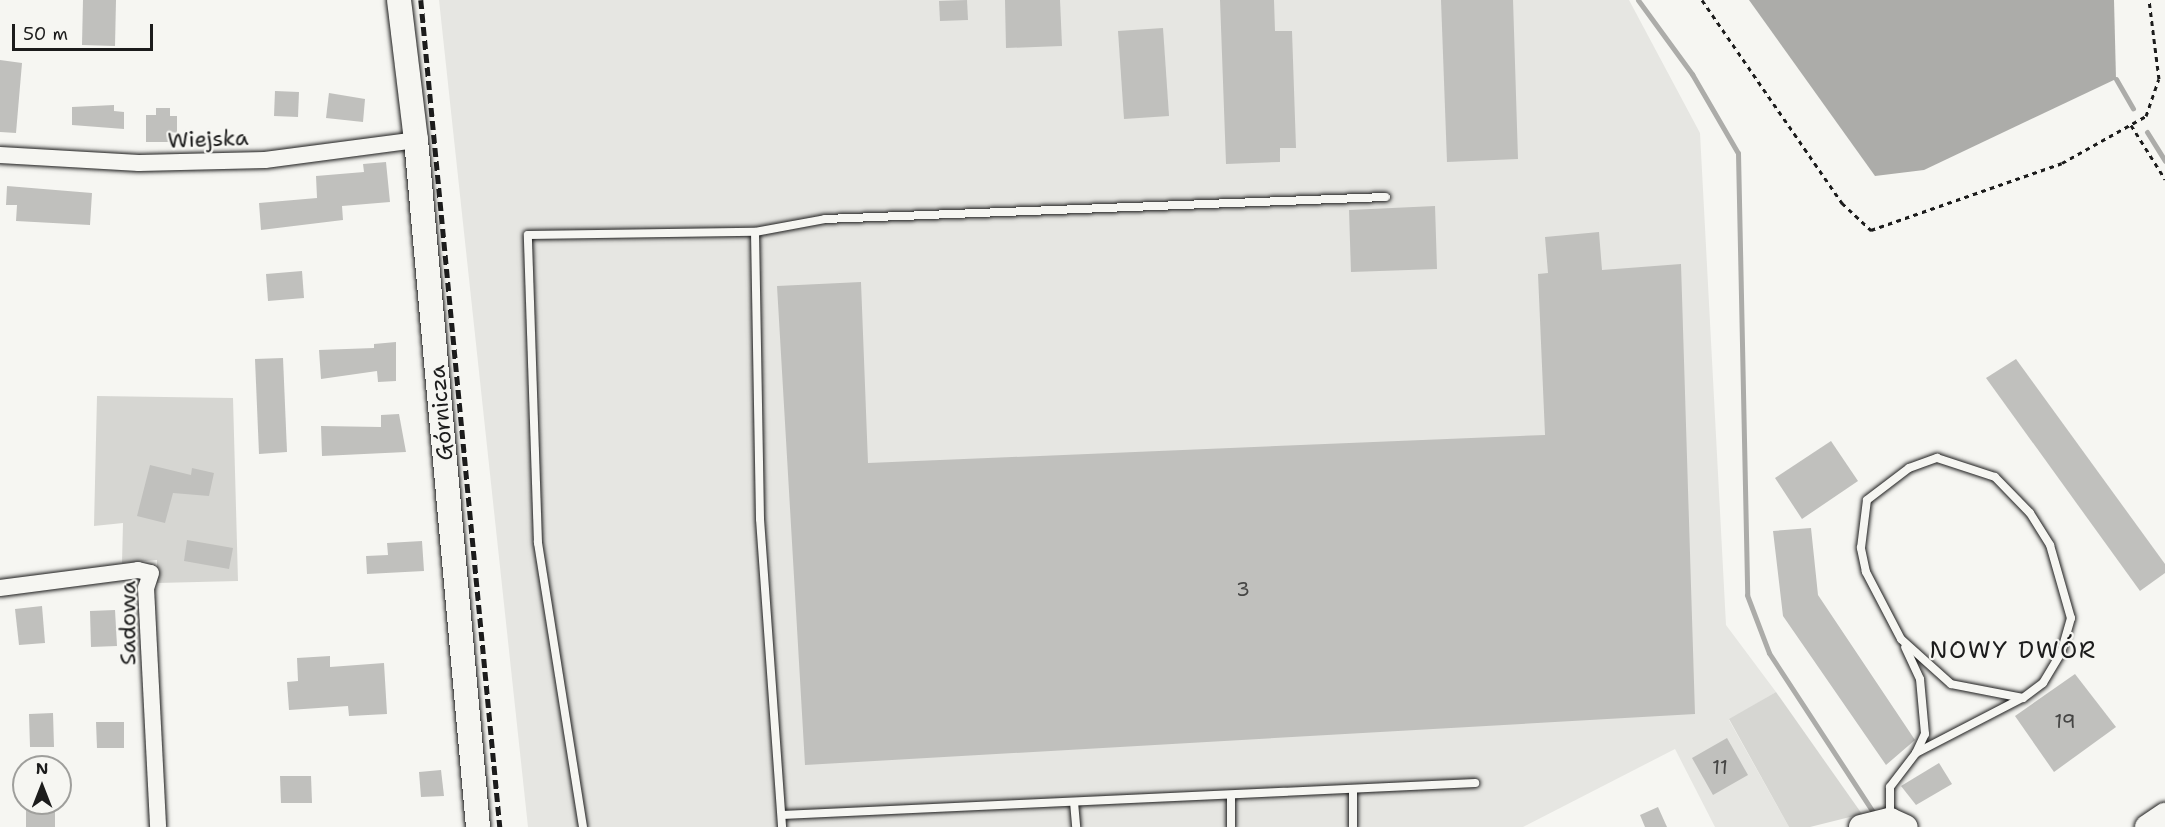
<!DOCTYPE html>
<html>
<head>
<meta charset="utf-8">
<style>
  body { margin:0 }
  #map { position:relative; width:2165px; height:827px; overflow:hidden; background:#f6f6f2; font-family:"Shantell Sans",sans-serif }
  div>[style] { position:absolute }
  .built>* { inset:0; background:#e6e6e2 }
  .green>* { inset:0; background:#d6d6d2 }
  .water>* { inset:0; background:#acaca9 }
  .stream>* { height:5px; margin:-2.5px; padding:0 2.5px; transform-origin:2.5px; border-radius:2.5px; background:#acaca9 }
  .building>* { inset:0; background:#c0c0bd }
  .path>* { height:3px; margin-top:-1.5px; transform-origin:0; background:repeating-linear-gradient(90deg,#1c1c1c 0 4.5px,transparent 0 9px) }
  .roads { filter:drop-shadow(0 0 2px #1c1c1c) drop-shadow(0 0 2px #1c1c1c) }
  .lane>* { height:8px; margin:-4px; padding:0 4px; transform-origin:4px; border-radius:4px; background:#f6f6f2 }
  .street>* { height:16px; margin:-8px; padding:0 8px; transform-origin:8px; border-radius:8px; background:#f6f6f2 }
  .secondary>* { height:24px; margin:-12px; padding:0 12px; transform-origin:12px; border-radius:12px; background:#f6f6f2 }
  .rail>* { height:4.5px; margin-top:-2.25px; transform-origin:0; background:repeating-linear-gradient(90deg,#1c1c1c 0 9px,transparent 0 13.5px) }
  span { translate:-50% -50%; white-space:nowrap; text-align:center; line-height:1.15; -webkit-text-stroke:4.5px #f6f6f2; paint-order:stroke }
  .number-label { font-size:20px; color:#454544 }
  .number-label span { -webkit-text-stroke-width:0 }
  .street-label { font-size:22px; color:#1c1c1c }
  .neighbourhood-label { font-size:24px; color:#1c1c1c; letter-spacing:1.5px }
  .north { position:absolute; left:12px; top:755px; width:60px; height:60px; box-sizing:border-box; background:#f6f6f2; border:2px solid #9f9f9c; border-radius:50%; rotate:0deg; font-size:16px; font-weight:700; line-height:24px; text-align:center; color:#1c1c1c }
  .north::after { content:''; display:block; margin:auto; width:21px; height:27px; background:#1c1c1c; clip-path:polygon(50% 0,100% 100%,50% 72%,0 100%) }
  .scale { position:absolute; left:12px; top:24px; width:141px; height:27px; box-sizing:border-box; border:3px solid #1c1c1c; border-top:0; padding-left:8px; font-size:18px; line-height:21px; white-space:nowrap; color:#1c1c1c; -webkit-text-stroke:4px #f6f6f2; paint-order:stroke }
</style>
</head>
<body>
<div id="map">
  <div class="built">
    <i style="clip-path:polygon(439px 0,1629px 0,1700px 133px,1726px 625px,1776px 692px,1729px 720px,1789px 827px,1715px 827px,1675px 749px,1523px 827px,528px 827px)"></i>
  </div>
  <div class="green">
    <i style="clip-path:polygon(97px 396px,233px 398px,238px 581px,157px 583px,157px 560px,122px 563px,123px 523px,94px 526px)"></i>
    <i style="clip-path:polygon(1776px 692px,1862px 814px,1810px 827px,1789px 827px,1729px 719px)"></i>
  </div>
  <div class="water">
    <i style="clip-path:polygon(1749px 0,2114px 0,2116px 79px,1924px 170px,1875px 176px)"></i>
  </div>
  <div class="stream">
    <i style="left:1638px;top:0;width:92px;rotate:53.9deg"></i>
    <i style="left:1692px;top:74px;width:91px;rotate:59.8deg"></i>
    <i style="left:1738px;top:153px;width:442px;rotate:88.8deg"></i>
    <i style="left:1747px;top:595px;width:62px;rotate:69.2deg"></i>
    <i style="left:1769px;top:653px;width:194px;rotate:56.8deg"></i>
    <i style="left:2116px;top:79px;width:34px;rotate:60deg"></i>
    <i style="left:2147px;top:132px;width:34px;rotate:58deg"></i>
  </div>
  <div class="building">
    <i style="clip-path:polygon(83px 0,116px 0,115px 46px,82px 45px)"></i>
    <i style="clip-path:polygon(967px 0,968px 20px,940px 21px,939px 1px)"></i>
    <i style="clip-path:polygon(1005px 0,1060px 0,1062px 46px,1006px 48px)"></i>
    <i style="clip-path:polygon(1220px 0,1274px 0,1275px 31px,1292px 31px,1296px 148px,1280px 148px,1280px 162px,1226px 164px)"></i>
    <i style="clip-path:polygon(1441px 0,1513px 0,1518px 159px,1447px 162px)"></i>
    <i style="clip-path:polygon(1163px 28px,1169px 116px,1124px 119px,1118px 31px)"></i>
    <i style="clip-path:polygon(0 60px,22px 63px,16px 133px,0 132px)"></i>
    <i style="clip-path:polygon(275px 91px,299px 92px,298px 117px,274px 116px)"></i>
    <i style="clip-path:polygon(329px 93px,365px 99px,363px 122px,326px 118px)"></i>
    <i style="clip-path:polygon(114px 105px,114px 111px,124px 112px,124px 129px,72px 125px,72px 107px)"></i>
    <i style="clip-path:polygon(156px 108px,170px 108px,170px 116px,177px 116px,177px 142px,146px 142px,146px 115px,156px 115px)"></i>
    <i style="clip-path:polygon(386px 162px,390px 202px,342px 206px,343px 220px,261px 230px,259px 203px,317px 198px,316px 176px,364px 172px,363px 164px)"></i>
    <i style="clip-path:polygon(7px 186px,92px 193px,90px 225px,16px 221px,17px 205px,6px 205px)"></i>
    <i style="clip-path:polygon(1435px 206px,1437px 269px,1351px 272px,1349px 210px)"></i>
    <i style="clip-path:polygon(1599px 232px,1602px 270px,1681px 264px,1695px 714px,805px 765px,777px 286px,861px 282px,868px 463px,1545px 435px,1538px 274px,1548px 273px,1545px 237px)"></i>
    <i style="clip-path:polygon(302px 271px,304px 298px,268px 301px,266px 274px)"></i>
    <i style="clip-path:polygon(396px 342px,396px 381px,378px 382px,377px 371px,321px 379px,319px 350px,374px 348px,374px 344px)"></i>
    <i style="clip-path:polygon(283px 358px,287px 452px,259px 454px,255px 359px)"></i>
    <i style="clip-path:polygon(2016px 359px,2165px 564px,2165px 573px,2140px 591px,1986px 378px)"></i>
    <i style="clip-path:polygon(399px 414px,406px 452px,322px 456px,321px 426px,381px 427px,381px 415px)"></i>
    <i style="clip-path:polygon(1831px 441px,1858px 481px,1802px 519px,1775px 478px)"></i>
    <i style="clip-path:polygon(150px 465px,191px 475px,192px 468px,214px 473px,209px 496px,173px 493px,165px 523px,137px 516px)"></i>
    <i style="clip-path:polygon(1811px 528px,1818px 595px,1915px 740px,1886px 765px,1783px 616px,1773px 531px)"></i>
    <i style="clip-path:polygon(187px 540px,233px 548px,229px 569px,184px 561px)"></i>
    <i style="clip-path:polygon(422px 541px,424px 571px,367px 574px,366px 556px,388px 555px,387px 543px)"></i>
    <i style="clip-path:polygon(42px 606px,45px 643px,19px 645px,15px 609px)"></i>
    <i style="clip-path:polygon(115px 610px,117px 646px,91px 647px,90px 611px)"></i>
    <i style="clip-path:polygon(330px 656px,330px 667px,384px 663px,387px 714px,349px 716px,348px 706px,289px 710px,287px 682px,298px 681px,297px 658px)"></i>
    <i style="clip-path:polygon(2075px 674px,2116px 727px,2054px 772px,2015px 716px)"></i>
    <i style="clip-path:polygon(53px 713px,54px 747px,30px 747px,29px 714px)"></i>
    <i style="clip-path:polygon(96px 722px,124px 722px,124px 748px,97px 748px)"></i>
    <i style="clip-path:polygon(1727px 738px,1748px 775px,1713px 795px,1692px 758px)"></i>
    <i style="clip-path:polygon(1939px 763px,1952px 784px,1916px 805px,1901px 786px)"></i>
    <i style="clip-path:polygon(441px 770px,444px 796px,421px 797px,419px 772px)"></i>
    <i style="clip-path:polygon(280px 776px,311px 776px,312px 803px,281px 803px)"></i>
    <i style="clip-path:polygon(26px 806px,55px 806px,55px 827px,26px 827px)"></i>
    <i style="clip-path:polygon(1658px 807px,1667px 827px,1645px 827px,1640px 815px)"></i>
  </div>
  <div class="path">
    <i style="left:1702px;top:0;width:247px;rotate:55.4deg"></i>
    <i style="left:1842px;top:203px;width:40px;rotate:43deg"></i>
    <i style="left:1871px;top:230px;width:202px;rotate:-19.3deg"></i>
    <i style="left:2062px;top:163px;width:96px;rotate:-29.2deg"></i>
    <i style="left:2146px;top:116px;width:39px;rotate:-71deg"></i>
    <i style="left:2159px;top:79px;width:80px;rotate:-97.2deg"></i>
    <i style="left:2131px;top:125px;width:64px;rotate:57.8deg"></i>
  </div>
  <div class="roads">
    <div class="lane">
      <i style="left:755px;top:232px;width:287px;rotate:89deg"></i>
      <i style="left:760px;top:519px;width:309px;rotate:85.9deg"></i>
      <i style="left:1937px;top:458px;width:61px;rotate:18.1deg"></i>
      <i style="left:1995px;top:477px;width:50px;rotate:45.8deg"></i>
      <i style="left:2030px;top:513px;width:38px;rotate:58deg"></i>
      <i style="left:2050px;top:545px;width:76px;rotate:74deg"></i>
      <i style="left:2071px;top:618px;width:36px;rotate:106deg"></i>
      <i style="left:2061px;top:653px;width:35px;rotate:121deg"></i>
      <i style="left:2043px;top:683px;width:25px;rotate:143deg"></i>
      <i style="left:2023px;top:698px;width:73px;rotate:-169deg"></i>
      <i style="left:1951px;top:684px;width:67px;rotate:-138deg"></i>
      <i style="left:1901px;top:639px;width:76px;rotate:-117.6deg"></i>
      <i style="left:1866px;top:572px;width:25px;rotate:-102deg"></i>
      <i style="left:1861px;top:548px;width:48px;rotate:-82.9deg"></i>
      <i style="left:1867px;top:500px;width:53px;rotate:-37.3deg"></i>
      <i style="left:1909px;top:468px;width:30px;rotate:-20deg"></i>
      <i style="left:1916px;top:753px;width:119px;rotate:-27.4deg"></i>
      <i style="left:1353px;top:790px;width:37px;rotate:90deg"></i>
      <i style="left:1231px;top:795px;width:32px;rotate:90deg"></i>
      <i style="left:1074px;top:802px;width:25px;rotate:85deg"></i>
      <i style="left:782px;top:815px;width:694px;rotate:-2.64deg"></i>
      <i style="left:1890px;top:820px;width:33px;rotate:-90deg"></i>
      <i style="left:1890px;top:787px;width:43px;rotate:-52.6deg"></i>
      <i style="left:1916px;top:753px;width:21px;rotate:-65deg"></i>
      <i style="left:1925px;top:734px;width:55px;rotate:-95.2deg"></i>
      <i style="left:1920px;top:679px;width:35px;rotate:-115deg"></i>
      <i style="left:583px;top:827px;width:288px;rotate:-99deg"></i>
      <i style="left:538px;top:543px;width:308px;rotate:-91.9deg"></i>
      <i style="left:528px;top:235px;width:227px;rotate:-0.8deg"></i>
      <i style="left:755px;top:232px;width:71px;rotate:-10.5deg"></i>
      <i style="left:825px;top:219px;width:561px;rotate:-2.25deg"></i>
    </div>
    <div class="street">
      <i style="left:0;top:155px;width:139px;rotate:3.3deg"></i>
      <i style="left:139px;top:163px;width:126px;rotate:-1.4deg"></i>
      <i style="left:265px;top:160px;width:152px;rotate:-7.5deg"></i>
      <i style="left:0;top:588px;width:139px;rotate:-7.4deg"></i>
      <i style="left:138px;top:570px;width:13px;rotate:13deg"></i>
      <i style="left:151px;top:573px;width:16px;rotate:108deg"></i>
      <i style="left:146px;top:588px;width:239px;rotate:87.1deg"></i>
    </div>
    <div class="secondary">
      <i style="left:399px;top:0;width:141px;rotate:83.1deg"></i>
      <i style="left:416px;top:140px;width:690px;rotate:84.84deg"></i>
      <i style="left:1861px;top:827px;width:30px;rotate:-14deg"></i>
      <i style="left:1890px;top:820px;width:17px;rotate:24deg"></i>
      <i style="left:2147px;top:827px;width:22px;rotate:-34deg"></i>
    </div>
  </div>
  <div class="rail">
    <i style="left:421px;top:0;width:831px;rotate:84.54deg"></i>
  </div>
  <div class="number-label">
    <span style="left:1243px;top:589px">3</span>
    <span style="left:2065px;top:721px">19</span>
    <span style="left:1720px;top:767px">11</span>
  </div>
  <div class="street-label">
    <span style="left:208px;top:139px;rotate:-2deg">Wiejska</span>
    <span style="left:441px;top:413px;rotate:-95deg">Górnicza</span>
    <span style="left:128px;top:623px;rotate:-90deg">Sadowa</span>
  </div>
  <div class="neighbourhood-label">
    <span style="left:2013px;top:651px">NOWY DWÓR</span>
  </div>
  <div class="north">N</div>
  <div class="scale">50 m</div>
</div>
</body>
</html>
